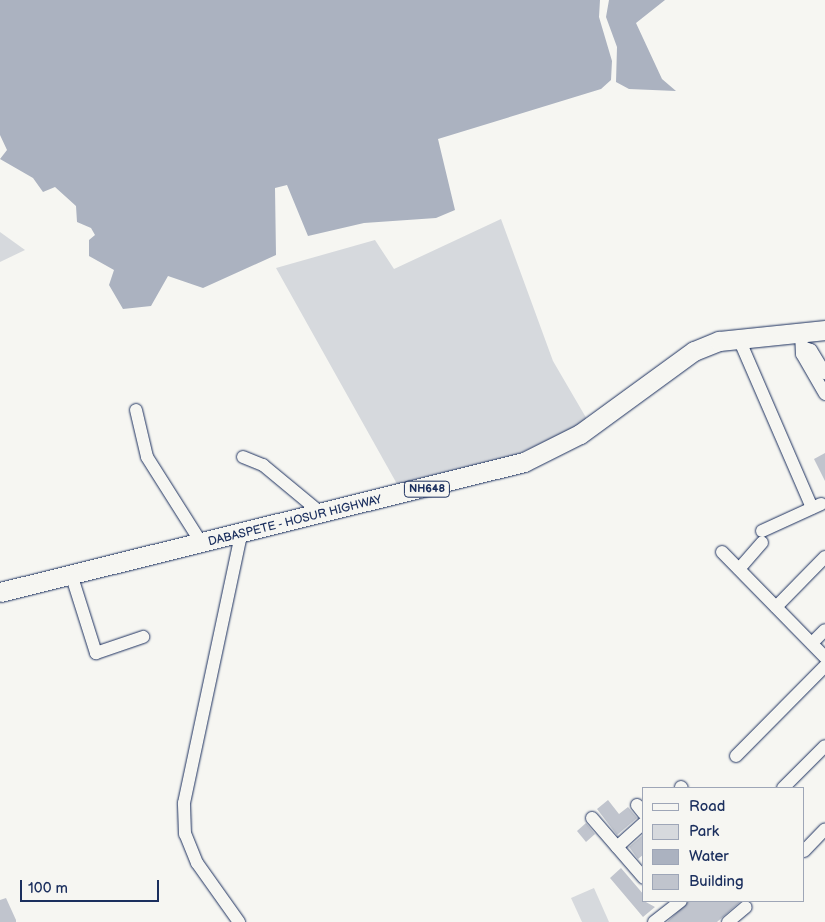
<!DOCTYPE html>
<html>
<head>
<meta charset="utf-8">
<style>
  body { margin:0 }
  #map { position:relative; width:825px; height:922px; overflow:hidden; background:#f6f6f2; font-family:"Balsamiq Sans",sans-serif }
  div>[style] { position:absolute }
  .green>* { inset:0; background:#d6d9dd }
  .water>* { inset:0; background:#abb2c0 }
  .building>* { inset:0; background:#c0c4cd }
  .roads { filter:drop-shadow(0 0 1px #1b2f5e) drop-shadow(0 0 1px #1b2f5e) }
  .minor>* { height:12px; margin:-6px; padding:0 6px; transform-origin:6px; border-radius:6px; background:#f6f6f2 }
  .highway>* { height:19px; margin:-9.5px; padding:0 9.5px; transform-origin:9.5px; border-radius:9.5px; background:#f6f6f2 }
  span { translate:-50% -50%; white-space:nowrap; text-align:center; line-height:1.15; -webkit-text-stroke:4px #f6f6f2; paint-order:stroke }
  .shield-label span { padding:1px 4px; background:#f6f6f2; border:1px solid; border-radius:4px; -webkit-text-stroke-width:0 }
  .shield-label { font-size:11px; color:#1b2f5e; font-weight:700 }
  .street-label { font-size:12px; color:#1b2f5e }
  .legend { position:absolute; left:642px; top:787px; width:162px; height:115px; box-sizing:border-box; background:#f6f6f2; border:1px solid #9ea6b7; margin:0; padding:6px 9px; list-style:none; font-size:15px; color:#1b2f5e }
  .legend li { display:flex; align-items:center; gap:10px; height:25px }
  .legend b { width:25px; border:1px solid #9ea6b7 }
  .scale { position:absolute; left:20px; top:880px; width:139px; height:22px; box-sizing:border-box; border:2px solid #1b2f5e; border-top:0; padding-left:6px; font-size:15px; line-height:18px; white-space:nowrap; color:#1b2f5e; -webkit-text-stroke:4px #f6f6f2; paint-order:stroke }
</style>
</head>
<body>
<div id="map">
  <div class="green">
    <i style="clip-path:polygon(501px 219px,553px 361px,588px 421px,518px 454px,397px 484px,276px 268px,375px 240px,394px 269px)"></i>
    <i style="clip-path:polygon(0 232px,25px 250px,0 262px)"></i>
    <i style="clip-path:polygon(594px 888px,609px 922px,582px 922px,571px 898px)"></i>
  </div>
  <div class="water">
    <i style="clip-path:polygon(0 0,600px 0,599px 17px,612px 61px,611px 80px,601px 89px,438px 139px,455px 210px,436px 218px,364px 223px,308px 236px,287px 185px,275px 188px,276px 255px,203px 288px,168px 276px,151px 306px,123px 309px,109px 285px,114px 270px,89px 256px,89px 240px,95px 235px,91px 228px,77px 222px,76px 206px,55px 187px,43px 192px,33px 178px,0 159px,7px 150px,0 135px)"></i>
    <i style="clip-path:polygon(609px 0,665px 0,636px 23px,662px 79px,676px 91px,629px 89px,616px 82px,617px 47px,606px 17px)"></i>
  </div>
  <div class="building">
    <i style="clip-path:polygon(825px 453px,825px 481px,814px 459px)"></i>
    <i style="clip-path:polygon(608px 800px,619px 814px,628px 807px,637px 818px,617px 835px,597px 809px)"></i>
    <i style="clip-path:polygon(586px 823px,595px 834px,586px 842px,577px 831px)"></i>
    <i style="clip-path:polygon(644px 834px,644px 854px,638px 859px,629px 847px)"></i>
    <i style="clip-path:polygon(621px 868px,644px 895px,644px 901px,655px 907px,643px 917px,610px 878px)"></i>
    <i style="clip-path:polygon(6px 898px,16px 920px,16px 922px,0 922px,0 900px)"></i>
    <i style="clip-path:polygon(689px 901px,741px 901px,717px 922px,667px 922px)"></i>
  </div>
  <div class="roads">
    <div class="minor">
      <i style="left:801px;top:334px;width:20px;rotate:87deg"></i>
      <i style="left:802px;top:354px;width:46px;rotate:60.1deg"></i>
      <i style="left:739px;top:339px;width:184px;rotate:66.6deg"></i>
      <i style="left:805px;top:348px;width:6px;rotate:18deg"></i>
      <i style="left:811px;top:350px;width:27px;rotate:59deg"></i>
      <i style="left:136px;top:410px;width:48px;rotate:76.8deg"></i>
      <i style="left:147px;top:457px;width:103px;rotate:57.7deg"></i>
      <i style="left:243px;top:457px;width:22px;rotate:22deg"></i>
      <i style="left:263px;top:465px;width:77px;rotate:39.7deg"></i>
      <i style="left:762px;top:531px;width:65px;rotate:-24.6deg"></i>
      <i style="left:722px;top:552px;width:147px;rotate:45.6deg"></i>
      <i style="left:739px;top:569px;width:35px;rotate:-49deg"></i>
      <i style="left:72px;top:577px;width:80px;rotate:72.5deg"></i>
      <i style="left:96px;top:653px;width:50px;rotate:-18.8deg"></i>
      <i style="left:776px;top:607px;width:70px;rotate:-45.6deg"></i>
      <i style="left:812px;top:643px;width:18px;rotate:-45deg"></i>
      <i style="left:736px;top:756px;width:127px;rotate:-45.3deg"></i>
      <i style="left:681px;top:787px;width:1px;rotate:45deg"></i>
      <i style="left:783px;top:788px;width:59px;rotate:-45deg"></i>
      <i style="left:637px;top:805px;width:11px;rotate:52deg"></i>
      <i style="left:592px;top:818px;width:79px;rotate:49.1deg"></i>
      <i style="left:617px;top:847px;width:36px;rotate:-42deg"></i>
      <i style="left:804px;top:851px;width:30px;rotate:-46deg"></i>
      <i style="left:239px;top:922px;width:72px;rotate:-125.4deg"></i>
      <i style="left:197px;top:863px;width:31px;rotate:-112deg"></i>
      <i style="left:185px;top:834px;width:31px;rotate:-92deg"></i>
      <i style="left:184px;top:803px;width:275px;rotate:-78deg"></i>
      <i style="left:654px;top:922px;width:34px;rotate:-38deg"></i>
      <i style="left:728px;top:922px;width:23px;rotate:-40deg"></i>
    </div>
    <div class="highway">
      <i style="left:0;top:592px;width:540px;rotate:-13.93deg"></i>
      <i style="left:524px;top:462px;width:63px;rotate:-26.6deg"></i>
      <i style="left:580px;top:434px;width:141px;rotate:-36.1deg"></i>
      <i style="left:694px;top:351px;width:27px;rotate:-22deg"></i>
      <i style="left:719px;top:341px;width:107px;rotate:-5.9deg"></i>
    </div>
  </div>
  <div class="shield-label">
    <span style="left:427px;top:489px">NH648</span>
  </div>
  <div class="street-label">
    <span style="left:295px;top:521px;rotate:-14deg">DABASPETE - HOSUR HIGHWAY</span>
  </div>
  <ul class="legend">
  <li><b style="height:6px;background:#f6f6f2"></b>Road</li>
  <li><b style="height:14px;background:#d6d9dd"></b>Park</li>
  <li><b style="height:14px;background:#abb2c0"></b>Water</li>
  <li><b style="height:14px;background:#c0c4cd"></b>Building</li>
  </ul>
  <div class="scale">100 m</div>
</div>
</body>
</html>
